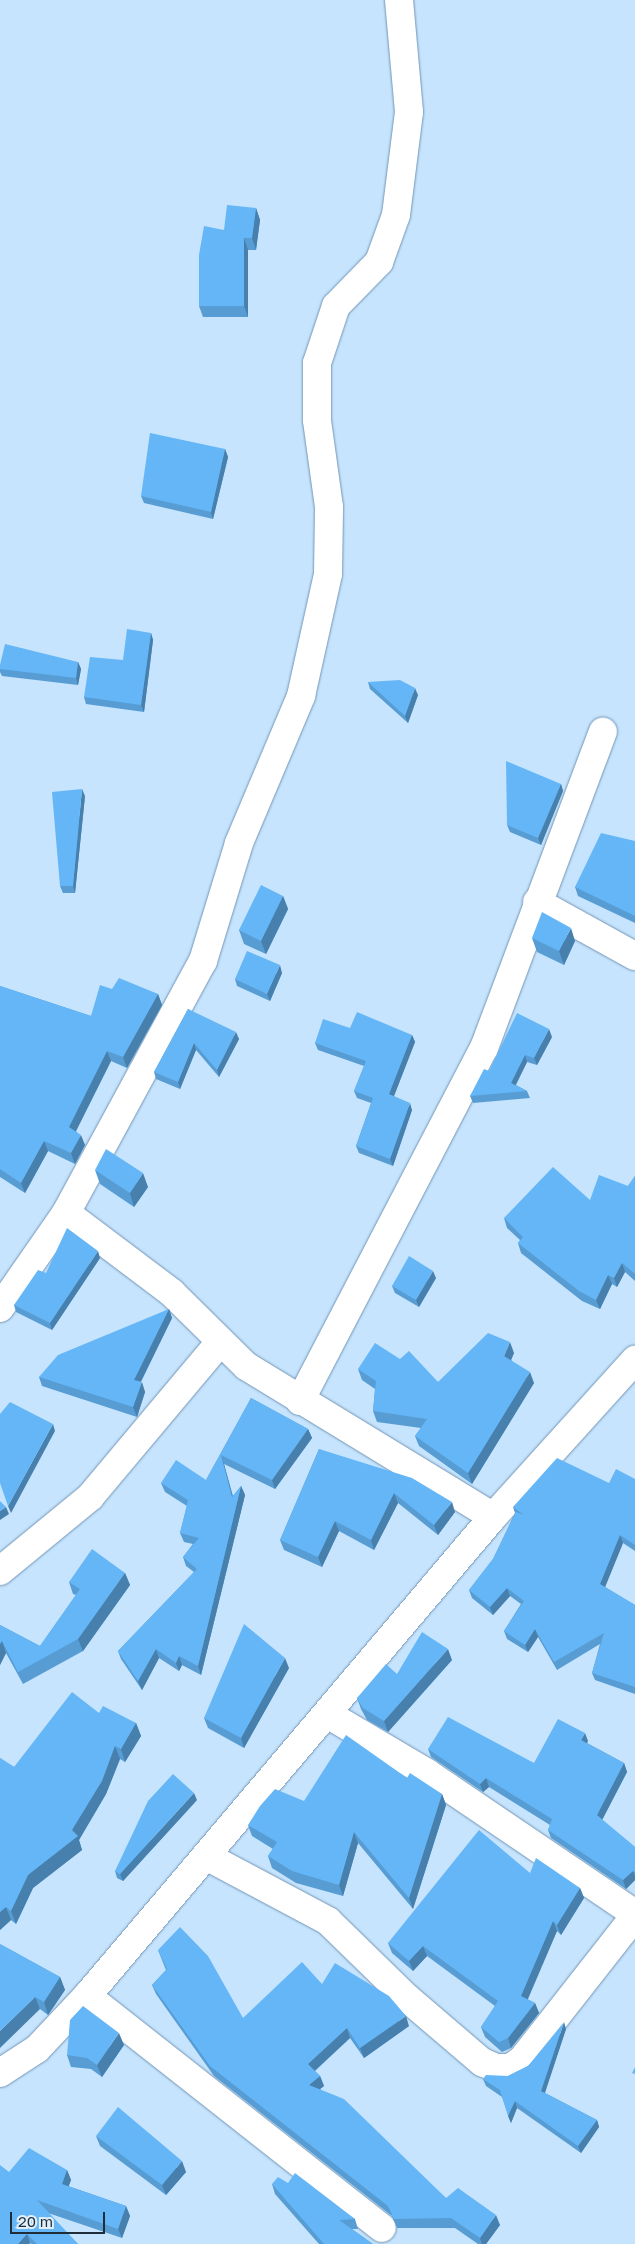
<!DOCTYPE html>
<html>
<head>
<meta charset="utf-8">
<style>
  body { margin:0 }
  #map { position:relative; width:635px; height:2244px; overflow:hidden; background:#c6e4fe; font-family:"Golos Text",sans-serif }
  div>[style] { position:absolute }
  .roads { filter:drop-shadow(0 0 1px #7395b4) drop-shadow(0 0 1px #7395b4) }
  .minor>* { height:28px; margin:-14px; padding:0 14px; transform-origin:14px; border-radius:14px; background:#fff }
  .wall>* { inset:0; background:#579dd4 }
  .shaded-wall>* { inset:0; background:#477fad }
  .building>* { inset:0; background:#65b6f7 }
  span { translate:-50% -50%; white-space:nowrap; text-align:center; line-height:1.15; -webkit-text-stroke:5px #e0effc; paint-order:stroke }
  .scale { position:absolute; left:10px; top:2212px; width:95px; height:22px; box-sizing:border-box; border:2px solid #1e2d39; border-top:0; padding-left:6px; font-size:15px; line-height:18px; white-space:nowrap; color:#1e2d39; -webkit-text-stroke:4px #e0effc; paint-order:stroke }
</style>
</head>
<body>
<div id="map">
  <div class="roads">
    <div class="minor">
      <i style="left:537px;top:902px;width:112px;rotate:28.9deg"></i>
      <i style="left:66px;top:1213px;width:133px;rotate:37deg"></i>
      <i style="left:172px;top:1293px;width:104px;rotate:44.6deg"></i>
      <i style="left:246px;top:1366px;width:289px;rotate:31.4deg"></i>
      <i style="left:0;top:1308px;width:116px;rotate:-55.2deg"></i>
      <i style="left:66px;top:1213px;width:287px;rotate:-61.5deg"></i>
      <i style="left:203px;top:961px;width:123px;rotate:-73deg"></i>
      <i style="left:239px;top:843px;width:160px;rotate:-67.1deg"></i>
      <i style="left:301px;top:696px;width:125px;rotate:-77.5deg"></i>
      <i style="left:328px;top:574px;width:67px;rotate:-89.1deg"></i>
      <i style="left:329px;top:507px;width:88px;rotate:-97.9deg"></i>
      <i style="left:317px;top:420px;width:57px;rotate:-90deg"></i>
      <i style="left:317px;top:363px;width:60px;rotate:-71.6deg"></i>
      <i style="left:336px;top:306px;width:62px;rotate:-45.7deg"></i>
      <i style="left:379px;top:262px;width:50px;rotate:-70.1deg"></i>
      <i style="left:396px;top:215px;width:104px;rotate:-82.8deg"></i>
      <i style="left:409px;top:112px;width:112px;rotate:-95.1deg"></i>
      <i style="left:300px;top:1401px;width:398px;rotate:-62.5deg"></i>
      <i style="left:484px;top:1048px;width:338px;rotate:-69.4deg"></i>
      <i style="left:0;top:1571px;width:117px;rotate:-39.4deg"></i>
      <i style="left:90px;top:1497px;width:201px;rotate:-50deg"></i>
      <i style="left:329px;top:1715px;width:114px;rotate:30.6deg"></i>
      <i style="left:427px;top:1773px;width:251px;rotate:34.1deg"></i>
      <i style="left:206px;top:1856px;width:138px;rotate:28deg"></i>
      <i style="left:328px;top:1921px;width:110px;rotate:44.3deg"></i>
      <i style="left:407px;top:1998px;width:99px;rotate:40.5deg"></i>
      <i style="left:482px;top:2062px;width:15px;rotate:23deg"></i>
      <i style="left:496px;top:2068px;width:14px"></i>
      <i style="left:510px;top:2068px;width:14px;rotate:-34deg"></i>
      <i style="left:522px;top:2060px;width:183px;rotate:-51.9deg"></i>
      <i style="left:87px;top:1996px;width:375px;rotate:38.2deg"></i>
      <i style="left:0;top:2073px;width:44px;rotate:-33deg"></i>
      <i style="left:37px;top:2049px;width:73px;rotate:-46.7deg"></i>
      <i style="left:87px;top:1996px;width:628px;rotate:-49.72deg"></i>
      <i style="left:493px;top:1517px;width:212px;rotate:-47.9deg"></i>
    </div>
  </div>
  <div class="wall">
    <i style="clip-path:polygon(256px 208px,260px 220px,256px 250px,248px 250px,248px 317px,203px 317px,199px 306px,224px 230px)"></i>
    <i style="clip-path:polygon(225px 449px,228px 457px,213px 519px,144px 503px,141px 496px)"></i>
    <i style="clip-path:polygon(151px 633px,153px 640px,144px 712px,86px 704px,84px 697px)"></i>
    <i style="clip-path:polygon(78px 662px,81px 669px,78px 685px,2px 676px,0 672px,0 665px)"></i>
    <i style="clip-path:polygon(368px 682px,418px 695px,408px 723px,370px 689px)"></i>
    <i style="clip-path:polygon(561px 784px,563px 791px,541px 845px,510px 832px,507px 825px)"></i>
    <i style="clip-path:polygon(85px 796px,75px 893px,63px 893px,60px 886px)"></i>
    <i style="clip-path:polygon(635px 841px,635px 923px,578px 896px,575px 887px)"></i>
    <i style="clip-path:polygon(283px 896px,288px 909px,266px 954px,244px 944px,239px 930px)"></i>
    <i style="clip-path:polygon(532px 938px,575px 941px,564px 965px,537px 952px)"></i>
    <i style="clip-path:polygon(282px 973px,270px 1001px,237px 986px,235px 979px)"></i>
    <i style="clip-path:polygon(0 986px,91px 1016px,112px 989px,158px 994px,162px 1005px,127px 1068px,111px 1061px,76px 1131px,85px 1145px,75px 1164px,48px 1151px,25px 1193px,0 1177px)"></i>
    <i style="clip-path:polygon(188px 1009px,239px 1039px,219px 1077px,196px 1050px,180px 1089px,156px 1079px,154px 1072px)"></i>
    <i style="clip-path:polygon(350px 1028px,412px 1035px,415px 1042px,394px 1096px,412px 1110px,393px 1166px,359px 1153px,356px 1146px,371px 1103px,357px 1098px,354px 1091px,364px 1066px,318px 1050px,315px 1043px)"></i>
    <i style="clip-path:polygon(552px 1037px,537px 1065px,527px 1062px,516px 1085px,527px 1091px,530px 1098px,473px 1103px,470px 1096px,489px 1071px)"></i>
    <i style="clip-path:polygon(95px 1170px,148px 1187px,134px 1207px,100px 1184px)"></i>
    <i style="clip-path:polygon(635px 1176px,635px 1281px,625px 1272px,617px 1287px,612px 1284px,600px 1309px,582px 1301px,521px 1253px,518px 1243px,520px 1240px,507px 1228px,504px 1218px,590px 1200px,628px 1186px)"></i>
    <i style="clip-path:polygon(100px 1258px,52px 1330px,16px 1312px,14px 1305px)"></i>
    <i style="clip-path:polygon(436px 1278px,419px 1307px,395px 1293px,392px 1286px)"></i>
    <i style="clip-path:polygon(169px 1309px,172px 1318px,141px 1382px,145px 1392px,137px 1417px,42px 1386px,39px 1377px)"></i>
    <i style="clip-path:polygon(514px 1353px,511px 1360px,534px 1383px,472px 1484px,419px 1446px,415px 1436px,421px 1428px,377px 1422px,373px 1411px,375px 1389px,362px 1380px,358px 1369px,400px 1359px,438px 1382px)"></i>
    <i style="clip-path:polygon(251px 1398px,308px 1429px,312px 1438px,275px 1489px,224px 1464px,233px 1496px,241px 1486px,245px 1495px,201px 1675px,182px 1665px,179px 1671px,159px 1658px,142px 1690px,121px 1659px,118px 1651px,194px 1572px,186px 1566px,183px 1557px,193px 1544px,184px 1542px,180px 1533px,187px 1506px,165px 1492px,161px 1483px,206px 1480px)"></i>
    <i style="clip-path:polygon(319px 1449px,455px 1512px,438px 1535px,398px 1503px,374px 1550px,339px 1531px,322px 1567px,284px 1550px,280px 1540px)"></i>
    <i style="clip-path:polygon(635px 1479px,635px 1551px,623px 1543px,605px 1587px,635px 1605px,635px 1694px,595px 1680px,592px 1673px,600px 1644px,557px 1670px,538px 1637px,528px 1652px,507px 1639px,504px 1631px,521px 1604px,510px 1596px,493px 1615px,472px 1598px,469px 1590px,493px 1559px,515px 1513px,513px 1507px,609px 1483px)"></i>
    <i style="clip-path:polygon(125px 1573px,130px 1585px,83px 1651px,23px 1684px,6px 1653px,0 1665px,0 1625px,40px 1646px,76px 1595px,73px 1594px,69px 1582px)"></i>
    <i style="clip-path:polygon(452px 1660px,388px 1732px,367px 1720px,361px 1709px,357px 1698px,397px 1674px)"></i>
    <i style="clip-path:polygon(289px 1668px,244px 1748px,208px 1728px,204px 1718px)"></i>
    <i style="clip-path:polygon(99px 1713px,136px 1723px,141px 1736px,125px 1762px,120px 1759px,106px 1794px,79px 1840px,82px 1850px,33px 1888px,16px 1924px,11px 1920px,0 1930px,0 1758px,14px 1767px)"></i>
    <i style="clip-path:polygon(588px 1741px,587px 1743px,624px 1763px,627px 1772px,602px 1820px,635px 1847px,635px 1880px,626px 1889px,551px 1838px,548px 1830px,550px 1825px,489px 1787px,483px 1792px,431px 1757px,428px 1749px,534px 1763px)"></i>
    <i style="clip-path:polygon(407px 1778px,442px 1794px,446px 1805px,413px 1909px,358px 1843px,343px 1896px,296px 1883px,272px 1868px,268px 1856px,273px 1849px,252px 1836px,248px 1825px,304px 1801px)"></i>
    <i style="clip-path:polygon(197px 1800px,123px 1881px,117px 1878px,115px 1871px)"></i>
    <i style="clip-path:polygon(530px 1873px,580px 1888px,584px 1898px,561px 1935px,557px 1931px,527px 1999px,535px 2003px,539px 2013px,511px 2048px,502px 2052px,485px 2037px,481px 2027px,495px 2006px,427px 1956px,413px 1971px,392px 1953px,388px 1943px)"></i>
    <i style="clip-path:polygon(0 1944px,60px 1977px,65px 1990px,48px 2015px,40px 2009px)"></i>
    <i style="clip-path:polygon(158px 1950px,243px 2018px,322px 1984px,409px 2026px,364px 2058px,350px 2038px,315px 2071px,320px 2076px,324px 2086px,320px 2089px,446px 2198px,500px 2225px,486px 2244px,478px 2244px,455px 2228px,397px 2228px,392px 2216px,214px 2076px,156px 1994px,152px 1985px,166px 1970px)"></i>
    <i style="clip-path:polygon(566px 2029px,545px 2093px,597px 2120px,599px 2127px,581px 2153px,517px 2108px,511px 2123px,502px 2097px,486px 2086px,483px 2079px,508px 2076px,528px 2066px)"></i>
    <i style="clip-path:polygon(124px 2045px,102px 2077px,91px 2069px,71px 2067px,67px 2055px)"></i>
    <i style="clip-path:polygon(96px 2136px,186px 2172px,166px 2195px,100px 2146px)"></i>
    <i style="clip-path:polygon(67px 2170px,71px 2180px,68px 2186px,126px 2206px,130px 2216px,122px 2238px,48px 2213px,78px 2244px,31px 2244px,30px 2243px,29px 2244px,0 2244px,9px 2172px)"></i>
    <i style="clip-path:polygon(288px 2183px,355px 2219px,358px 2229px,352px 2229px,373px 2244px,319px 2244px,275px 2194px,272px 2184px)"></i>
  </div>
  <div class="shaded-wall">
    <i style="clip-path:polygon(256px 208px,260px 220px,256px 250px,252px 238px)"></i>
    <i style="clip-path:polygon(244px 238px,248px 250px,248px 317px,244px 306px)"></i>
    <i style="clip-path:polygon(225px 449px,228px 457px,213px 519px,211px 512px)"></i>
    <i style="clip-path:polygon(151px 633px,153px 640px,144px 712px,141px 705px)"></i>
    <i style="clip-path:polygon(78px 662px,81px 669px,78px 685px,76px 678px)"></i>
    <i style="clip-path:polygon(415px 688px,418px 695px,408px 723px,405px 716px)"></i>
    <i style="clip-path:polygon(561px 784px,563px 791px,541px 845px,538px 838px)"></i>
    <i style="clip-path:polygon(82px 789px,85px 796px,75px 893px,73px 886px)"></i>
    <i style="clip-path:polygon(283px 896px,288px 909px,266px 954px,261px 941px)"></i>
    <i style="clip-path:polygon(571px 928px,575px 941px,564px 965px,559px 951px)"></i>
    <i style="clip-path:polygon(280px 965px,282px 973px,270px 1001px,267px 994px)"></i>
    <i style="clip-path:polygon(158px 994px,162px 1005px,127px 1068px,123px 1057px)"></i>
    <i style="clip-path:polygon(549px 1029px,552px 1037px,537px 1065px,534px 1058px)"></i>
    <i style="clip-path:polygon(236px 1032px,239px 1039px,219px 1077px,217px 1070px)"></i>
    <i style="clip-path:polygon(412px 1035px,415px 1042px,392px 1101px,389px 1094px)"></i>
    <i style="clip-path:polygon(194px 1043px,196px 1050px,180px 1089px,178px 1082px)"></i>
    <i style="clip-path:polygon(107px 1051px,111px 1061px,73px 1137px,69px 1127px)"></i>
    <i style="clip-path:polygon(525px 1055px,527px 1062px,513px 1090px,511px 1083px)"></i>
    <i style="clip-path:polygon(410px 1103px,412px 1110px,393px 1166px,390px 1159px)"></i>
    <i style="clip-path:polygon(81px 1135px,85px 1145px,75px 1164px,71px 1153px)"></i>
    <i style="clip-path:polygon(44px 1141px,48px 1151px,25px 1193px,21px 1183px)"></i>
    <i style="clip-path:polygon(143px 1173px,148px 1187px,134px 1207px,130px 1193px)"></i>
    <i style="clip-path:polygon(98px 1251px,100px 1258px,52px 1330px,50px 1323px)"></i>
    <i style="clip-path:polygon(622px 1263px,625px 1272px,617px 1287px,614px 1278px)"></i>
    <i style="clip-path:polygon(433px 1271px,436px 1278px,419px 1307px,416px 1300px)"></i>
    <i style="clip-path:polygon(608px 1275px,612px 1284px,600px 1309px,596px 1300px)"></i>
    <i style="clip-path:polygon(169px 1309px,172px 1318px,137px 1389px,134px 1380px)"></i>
    <i style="clip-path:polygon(510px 1342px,514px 1353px,508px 1367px,504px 1356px)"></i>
    <i style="clip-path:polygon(530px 1372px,534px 1383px,472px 1484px,468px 1473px)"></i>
    <i style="clip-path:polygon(142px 1382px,145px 1392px,137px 1417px,133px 1407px)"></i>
    <i style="clip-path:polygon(53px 1424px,55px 1431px,11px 1513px,8px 1506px)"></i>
    <i style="clip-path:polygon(308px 1429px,312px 1438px,275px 1489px,272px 1480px)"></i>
    <i style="clip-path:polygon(221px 1455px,224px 1464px,235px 1506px,232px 1497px)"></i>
    <i style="clip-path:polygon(241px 1486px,245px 1495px,201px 1675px,198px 1666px)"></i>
    <i style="clip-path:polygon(394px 1493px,398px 1503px,374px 1550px,371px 1540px)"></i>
    <i style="clip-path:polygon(452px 1502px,455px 1512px,438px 1535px,434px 1525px)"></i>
    <i style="clip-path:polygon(6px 1507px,9px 1514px,0 1520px,0 1511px)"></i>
    <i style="clip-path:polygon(335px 1521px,339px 1531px,322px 1567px,318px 1557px)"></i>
    <i style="clip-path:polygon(620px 1535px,623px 1543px,603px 1592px,600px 1584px)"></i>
    <i style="clip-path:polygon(125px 1573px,130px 1585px,83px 1651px,78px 1639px)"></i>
    <i style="clip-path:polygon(507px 1588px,510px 1596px,493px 1615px,490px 1607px)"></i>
    <i style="clip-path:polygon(535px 1629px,538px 1637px,528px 1652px,525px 1645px)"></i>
    <i style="clip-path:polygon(2px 1641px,6px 1653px,0 1665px,0 1644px)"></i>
    <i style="clip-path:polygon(156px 1649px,159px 1658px,142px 1690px,138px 1681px)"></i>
    <i style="clip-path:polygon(448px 1649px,452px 1660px,388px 1732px,384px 1721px)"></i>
    <i style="clip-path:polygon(179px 1656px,182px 1665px,179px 1671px,176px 1663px)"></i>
    <i style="clip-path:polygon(285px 1658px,289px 1668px,244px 1748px,241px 1738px)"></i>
    <i style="clip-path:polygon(136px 1723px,141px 1736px,125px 1762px,121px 1749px)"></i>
    <i style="clip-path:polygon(585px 1733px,588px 1741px,584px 1748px,581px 1740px)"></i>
    <i style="clip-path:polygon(115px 1746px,120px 1759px,106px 1794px,79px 1840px,82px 1850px,33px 1888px,16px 1924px,11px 1911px,28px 1875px,72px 1830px)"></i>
    <i style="clip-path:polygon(624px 1763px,627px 1772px,600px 1824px,597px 1815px)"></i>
    <i style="clip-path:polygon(486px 1778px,489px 1787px,483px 1792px,480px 1784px)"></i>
    <i style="clip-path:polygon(194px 1793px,197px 1800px,123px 1881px,120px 1874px)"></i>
    <i style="clip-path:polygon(442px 1794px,446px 1805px,413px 1909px,409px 1898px)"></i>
    <i style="clip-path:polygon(354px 1832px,358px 1843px,343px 1896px,339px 1885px)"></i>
    <i style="clip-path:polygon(633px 1871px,635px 1876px,635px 1880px,626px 1889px,623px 1880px)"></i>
    <i style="clip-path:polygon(580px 1888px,584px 1898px,561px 1935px,557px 1925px)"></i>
    <i style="clip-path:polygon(6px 1907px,11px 1920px,0 1930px,0 1912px)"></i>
    <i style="clip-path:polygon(553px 1921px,557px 1931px,525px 2006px,521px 1996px)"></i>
    <i style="clip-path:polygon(423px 1946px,427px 1956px,413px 1971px,409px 1961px)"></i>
    <i style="clip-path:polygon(60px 1977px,65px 1990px,48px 2015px,44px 2002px)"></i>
    <i style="clip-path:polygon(35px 1997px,40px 2009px,0 2048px,0 2031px)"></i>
    <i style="clip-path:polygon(535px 2003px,539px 2013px,511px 2048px,508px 2038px)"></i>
    <i style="clip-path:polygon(406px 2016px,409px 2026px,364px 2058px,360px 2048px)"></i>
    <i style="clip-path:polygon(564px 2022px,566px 2029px,543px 2098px,541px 2091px)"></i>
    <i style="clip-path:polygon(347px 2028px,350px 2038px,311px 2074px,308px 2064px)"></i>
    <i style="clip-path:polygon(119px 2033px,124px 2045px,102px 2077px,97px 2065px)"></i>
    <i style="clip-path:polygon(320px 2076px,324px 2086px,312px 2095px,309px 2085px)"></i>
    <i style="clip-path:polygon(515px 2101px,517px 2108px,511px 2123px,508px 2116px)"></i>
    <i style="clip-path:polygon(597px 2120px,599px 2127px,581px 2153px,578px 2146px)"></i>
    <i style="clip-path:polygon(182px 2161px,186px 2172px,166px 2195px,162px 2185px)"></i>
    <i style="clip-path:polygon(67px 2170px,71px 2180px,66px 2194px,62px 2184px)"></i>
    <i style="clip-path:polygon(126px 2206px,130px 2216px,122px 2238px,118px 2229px)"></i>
    <i style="clip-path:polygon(496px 2215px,500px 2225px,486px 2244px,482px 2244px,480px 2238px)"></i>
    <i style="clip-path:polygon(27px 2234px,30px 2243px,29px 2244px,18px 2244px)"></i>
  </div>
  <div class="building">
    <i style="clip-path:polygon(227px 205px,256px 208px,252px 238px,244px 238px,244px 306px,199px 306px,199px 255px,204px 226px,224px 230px)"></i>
    <i style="clip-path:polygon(150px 433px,225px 449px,211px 512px,141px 496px)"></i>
    <i style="clip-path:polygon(127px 629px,151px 633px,141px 705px,84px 697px,90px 657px,123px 660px)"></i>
    <i style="clip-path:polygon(5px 644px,78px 662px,76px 678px,0 669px,0 665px)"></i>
    <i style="clip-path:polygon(400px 680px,415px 688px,405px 716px,368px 682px)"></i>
    <i style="clip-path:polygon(506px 761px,561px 784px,538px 838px,507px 825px)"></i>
    <i style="clip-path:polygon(82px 789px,73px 886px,60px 886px,52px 792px)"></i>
    <i style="clip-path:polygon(601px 833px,635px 841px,635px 916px,575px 887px)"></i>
    <i style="clip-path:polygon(261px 885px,283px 896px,261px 941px,239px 930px)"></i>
    <i style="clip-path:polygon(542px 912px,571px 928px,559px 951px,532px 938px)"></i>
    <i style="clip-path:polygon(247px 951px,280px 965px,267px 994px,235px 979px)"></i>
    <i style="clip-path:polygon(119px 978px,158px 994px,123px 1057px,107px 1051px,69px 1127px,81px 1135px,71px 1153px,44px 1141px,21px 1183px,0 1169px,0 986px,91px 1016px,100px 985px,112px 989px)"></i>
    <i style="clip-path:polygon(188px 1009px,236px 1032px,217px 1070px,194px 1043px,178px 1082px,154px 1072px)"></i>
    <i style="clip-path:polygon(357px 1012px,412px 1035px,389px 1094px,410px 1103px,390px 1159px,356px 1146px,373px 1098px,354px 1091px,366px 1061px,315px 1043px,323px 1019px,350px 1028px)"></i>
    <i style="clip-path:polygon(517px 1013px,549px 1029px,534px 1058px,525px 1055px,511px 1083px,527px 1091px,470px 1096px,484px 1069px,489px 1071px)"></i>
    <i style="clip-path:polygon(106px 1149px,143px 1173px,130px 1193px,95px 1170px)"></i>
    <i style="clip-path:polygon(553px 1167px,590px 1200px,599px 1175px,628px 1186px,635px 1176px,635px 1274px,622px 1263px,614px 1278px,608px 1275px,596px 1300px,579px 1291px,518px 1243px,523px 1237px,504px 1218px)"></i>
    <i style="clip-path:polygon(67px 1228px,98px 1251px,50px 1323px,14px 1305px,38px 1270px,46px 1273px)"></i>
    <i style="clip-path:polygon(409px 1256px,433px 1271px,416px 1300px,392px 1286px)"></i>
    <i style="clip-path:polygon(169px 1309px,134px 1380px,142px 1382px,133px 1407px,39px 1377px,58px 1355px)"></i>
    <i style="clip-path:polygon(488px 1333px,510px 1342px,504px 1356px,530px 1372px,468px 1473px,415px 1436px,427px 1419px,373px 1411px,376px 1381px,358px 1369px,375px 1343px,400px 1359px,409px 1351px,438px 1382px)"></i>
    <i style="clip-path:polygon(251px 1398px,308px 1429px,272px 1480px,221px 1455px,232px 1497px,241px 1486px,198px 1666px,179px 1656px,176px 1663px,156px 1649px,138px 1681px,118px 1651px,197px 1569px,183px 1557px,199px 1538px,180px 1533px,188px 1500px,161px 1483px,176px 1460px,206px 1480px)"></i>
    <i style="clip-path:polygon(10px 1402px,53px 1424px,8px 1506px,0 1483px,0 1414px)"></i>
    <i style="clip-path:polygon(319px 1449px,412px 1478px,452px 1502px,434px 1525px,394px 1493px,371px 1540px,335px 1521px,318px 1557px,280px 1540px)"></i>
    <i style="clip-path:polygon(557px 1458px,609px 1483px,616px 1469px,635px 1479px,635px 1545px,620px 1535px,600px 1584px,635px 1605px,635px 1687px,592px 1673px,604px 1633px,554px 1662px,535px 1629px,525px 1645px,504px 1631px,524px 1601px,507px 1588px,490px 1607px,469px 1590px,493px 1559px,516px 1512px,524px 1515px,513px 1507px)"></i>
    <i style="clip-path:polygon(0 1501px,6px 1507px,0 1511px)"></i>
    <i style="clip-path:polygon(92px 1549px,125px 1573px,78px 1639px,18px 1672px,2px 1641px,0 1644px,0 1625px,40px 1646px,80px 1589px,69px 1582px)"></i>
    <i style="clip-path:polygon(244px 1624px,285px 1658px,241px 1738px,204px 1718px)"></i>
    <i style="clip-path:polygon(422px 1632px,448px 1649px,384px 1721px,363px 1708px,357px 1698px,386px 1664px,397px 1674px)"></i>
    <i style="clip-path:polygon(72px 1692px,99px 1713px,103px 1706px,136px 1723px,121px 1749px,115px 1746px,102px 1781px,72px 1830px,78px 1836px,28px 1875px,11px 1911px,6px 1907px,0 1912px,0 1758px,14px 1767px)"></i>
    <i style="clip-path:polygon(448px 1717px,534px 1763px,558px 1719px,585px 1733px,581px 1740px,624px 1763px,597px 1815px,635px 1847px,635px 1872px,633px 1871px,623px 1880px,548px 1830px,552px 1819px,486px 1778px,480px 1784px,428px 1749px)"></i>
    <i style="clip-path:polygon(346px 1735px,407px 1778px,410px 1773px,442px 1794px,409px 1898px,354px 1832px,339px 1885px,292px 1871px,268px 1856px,277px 1842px,248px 1825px,260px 1806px,275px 1789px,304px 1801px)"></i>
    <i style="clip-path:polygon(173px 1774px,194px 1793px,120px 1874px,115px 1871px,148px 1801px)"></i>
    <i style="clip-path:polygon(479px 1830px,530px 1873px,536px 1858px,580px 1888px,557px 1925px,553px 1921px,521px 1996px,535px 2003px,508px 2038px,499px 2042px,481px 2027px,498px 2001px,423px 1946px,409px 1961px,388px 1943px)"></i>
    <i style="clip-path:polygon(180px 1927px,208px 1956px,243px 2018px,302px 1962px,322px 1984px,335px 1963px,389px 1996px,406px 2016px,360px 2048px,347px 2028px,308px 2064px,320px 2076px,309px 2085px,344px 2099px,446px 2198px,458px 2188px,496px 2215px,480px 2238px,451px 2218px,394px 2219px,388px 2206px,210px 2066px,152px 1985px,167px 1969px,158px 1950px)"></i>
    <i style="clip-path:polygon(0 1944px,60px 1977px,44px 2002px,35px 1997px,0 2031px)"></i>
    <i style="clip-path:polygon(83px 2006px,119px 2033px,97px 2065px,87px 2058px,67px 2055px,70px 2020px)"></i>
    <i style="clip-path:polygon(564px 2022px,541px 2091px,597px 2120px,578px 2146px,515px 2101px,508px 2116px,500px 2090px,483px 2079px,486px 2075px,508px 2076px,528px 2066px)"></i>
    <i style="clip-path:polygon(635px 2067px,635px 2074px,632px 2073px)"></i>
    <i style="clip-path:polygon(118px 2107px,182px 2161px,162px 2185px,96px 2136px)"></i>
    <i style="clip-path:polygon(29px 2148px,67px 2170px,62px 2184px,126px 2206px,118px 2229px,37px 2200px,78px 2244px,37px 2244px,27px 2234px,18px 2244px,0 2244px,0 2165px,9px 2172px)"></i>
    <i style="clip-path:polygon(295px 2173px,355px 2219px,339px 2220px,373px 2244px,324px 2244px,272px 2184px,278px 2177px,288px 2183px)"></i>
  </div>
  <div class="scale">20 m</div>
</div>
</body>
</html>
